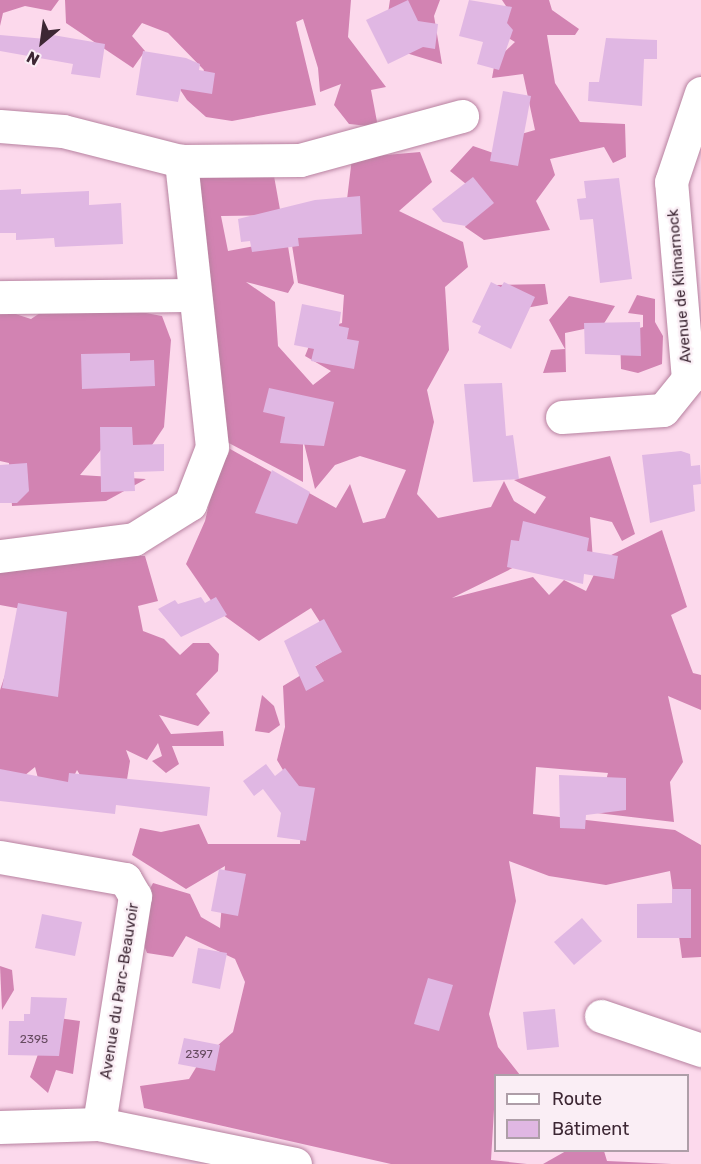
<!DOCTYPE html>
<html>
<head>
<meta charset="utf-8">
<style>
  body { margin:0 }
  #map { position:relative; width:701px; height:1164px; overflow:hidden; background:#fcd9ec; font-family:Rubik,sans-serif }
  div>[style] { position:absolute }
  .forest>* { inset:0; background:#d283b2 }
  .building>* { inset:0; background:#e0b7e3 }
  .roads { filter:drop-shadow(0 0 2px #b782a0) drop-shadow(0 0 2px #b782a0) }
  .minor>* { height:33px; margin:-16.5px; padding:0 16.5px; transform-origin:16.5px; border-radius:16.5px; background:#fff }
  span { translate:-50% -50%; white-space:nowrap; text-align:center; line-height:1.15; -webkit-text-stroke:5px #faeef5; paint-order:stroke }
  .number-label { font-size:12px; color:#664b60 }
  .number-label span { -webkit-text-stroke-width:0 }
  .street-label { font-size:15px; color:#3d2734 }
  .legend { position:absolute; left:494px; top:1074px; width:195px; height:78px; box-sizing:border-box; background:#faeef5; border:2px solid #ae9ea8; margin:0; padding:8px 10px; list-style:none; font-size:18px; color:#3d2734 }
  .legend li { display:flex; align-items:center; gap:12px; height:30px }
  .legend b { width:30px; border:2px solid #ae9ea8 }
  .north { position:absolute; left:12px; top:12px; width:60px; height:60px; -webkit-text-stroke:4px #faeef5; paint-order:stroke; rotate:209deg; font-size:16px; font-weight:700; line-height:24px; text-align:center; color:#3d2734 }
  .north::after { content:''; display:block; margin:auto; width:21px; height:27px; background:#3d2734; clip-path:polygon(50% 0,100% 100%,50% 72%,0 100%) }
</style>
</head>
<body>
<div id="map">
  <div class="forest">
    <i style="clip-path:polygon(0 0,59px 0,51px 11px,25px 6px,3px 13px,0 26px)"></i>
    <i style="clip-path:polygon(65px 0,351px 0,348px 37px,386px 87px,371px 90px,378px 127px,349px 124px,334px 105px,341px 84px,320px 92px,318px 68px,303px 19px,296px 22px,316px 105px,232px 121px,206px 117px,187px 100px,175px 82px,198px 83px,204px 70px,168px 33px,142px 23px,132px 36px,145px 51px,133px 68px,66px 23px)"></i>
    <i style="clip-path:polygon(390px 0,440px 0,434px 16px,442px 64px,403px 52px,387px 19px)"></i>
    <i style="clip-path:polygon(502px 0,549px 0,552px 10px,579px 29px,575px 35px,547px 35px,555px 83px,580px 122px,625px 124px,626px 157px,613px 163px,604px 147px,550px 159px,555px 175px,536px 201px,550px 230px,484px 240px,465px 227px,476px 209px,466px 184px,450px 171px,473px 146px,502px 156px,511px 137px,535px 130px,523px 74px,492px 78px,495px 61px,515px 42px,497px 31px,508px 9px)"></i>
    <i style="clip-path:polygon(420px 152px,432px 182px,399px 211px,463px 242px,468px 267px,445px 287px,449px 350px,427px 390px,434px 422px,417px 494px,438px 518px,491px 507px,504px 481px,514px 501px,535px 514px,546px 497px,514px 480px,610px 456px,635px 534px,622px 541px,612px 522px,590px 517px,593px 561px,529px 560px,452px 598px,533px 577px,549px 595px,564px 580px,586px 591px,601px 560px,662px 530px,687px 607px,671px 615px,693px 673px,701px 675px,701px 710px,668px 696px,683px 762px,670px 782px,674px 822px,597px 813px,608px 773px,536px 767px,533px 814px,675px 830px,701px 845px,701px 957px,682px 958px,670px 871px,606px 885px,549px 876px,509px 861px,516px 901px,489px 1014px,498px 1047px,520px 1075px,496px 1076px,491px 1160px,527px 1164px,391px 1164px,144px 1108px,140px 1086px,189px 1079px,200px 1061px,233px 1032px,245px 982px,235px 959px,186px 936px,173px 957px,147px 953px,134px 920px,153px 883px,190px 894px,201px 917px,220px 928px,225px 866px,186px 889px,132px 855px,140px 828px,161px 832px,199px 824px,208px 844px,300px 844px,302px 802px,277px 760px,285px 727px,283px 686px,339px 652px,311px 608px,259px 641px,219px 612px,186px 564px,205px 521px,223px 445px,336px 508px,350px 484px,363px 523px,385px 518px,406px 470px,360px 456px,335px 465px,315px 489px,303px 439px,303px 482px,223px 440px,193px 175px,274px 176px,281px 215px,221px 216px,228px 251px,287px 240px,294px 283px,288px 293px,246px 282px,275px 302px,278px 346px,313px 385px,331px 371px,305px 356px,315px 331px,342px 323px,344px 295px,298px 283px,291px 239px,345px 216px,352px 158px)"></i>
    <i style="clip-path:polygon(545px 284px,548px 304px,520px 309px,496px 285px)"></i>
    <i style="clip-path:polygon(637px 295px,655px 299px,655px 322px,663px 336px,662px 364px,638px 373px,621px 369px,620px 334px,643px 327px,643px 315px,628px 313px)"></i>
    <i style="clip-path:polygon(569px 296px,615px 306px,603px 325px,565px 333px,566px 372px,543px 373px,551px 350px,565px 349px,549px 320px)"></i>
    <i style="clip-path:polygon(98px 304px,162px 316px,171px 340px,164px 427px,146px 454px,109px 440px,80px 475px,146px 479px,106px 501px,12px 506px,9px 463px,0 461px,0 309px,31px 319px,49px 307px)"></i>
    <i style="clip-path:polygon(51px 554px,145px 556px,158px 601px,138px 606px,143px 631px,164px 639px,180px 655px,193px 643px,209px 643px,219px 654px,218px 671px,196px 694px,210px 713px,198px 726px,159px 715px,171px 734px,223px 731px,224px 746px,172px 746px,179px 764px,166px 773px,152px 761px,162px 756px,158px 743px,147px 760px,126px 750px,130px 761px,124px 798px,89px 790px,77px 770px,65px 794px,39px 782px,35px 767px,19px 780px,0 780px,0 690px,27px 610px,0 605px,0 566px)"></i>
    <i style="clip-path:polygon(262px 695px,274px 706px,280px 725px,269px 733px,255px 731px)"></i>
    <i style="clip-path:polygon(0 966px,12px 970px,14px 990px,2px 1010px)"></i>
    <i style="clip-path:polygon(51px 1017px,80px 1021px,73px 1074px,56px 1070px,48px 1093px,30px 1077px)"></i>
    <i style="clip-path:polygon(566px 1151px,604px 1151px,607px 1161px,672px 1164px,543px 1164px)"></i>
  </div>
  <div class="building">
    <i style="clip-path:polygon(408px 0,418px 21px,438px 24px,435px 49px,423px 47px,388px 64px,366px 20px)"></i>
    <i style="clip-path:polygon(469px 0,512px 7px,507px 23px,513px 30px,499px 70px,477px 64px,483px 42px,459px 36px)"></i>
    <i style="clip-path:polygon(47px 34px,105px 44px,100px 78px,71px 74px,73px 64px,0 51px,0 35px,46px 39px)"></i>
    <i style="clip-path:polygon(606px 38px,657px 40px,657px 59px,644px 59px,642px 106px,588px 101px,589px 82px,599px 82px)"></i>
    <i style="clip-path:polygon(143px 51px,186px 58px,200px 64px,199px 70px,215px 73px,212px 94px,181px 89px,178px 102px,136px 95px)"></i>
    <i style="clip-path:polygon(503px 91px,531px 96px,518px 166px,490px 161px)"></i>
    <i style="clip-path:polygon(473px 177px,494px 203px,466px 226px,443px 222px,432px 209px)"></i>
    <i style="clip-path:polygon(619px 178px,632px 279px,600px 283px,593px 219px,580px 220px,577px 199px,586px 198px,584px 181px)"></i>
    <i style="clip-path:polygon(21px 189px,21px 194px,89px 191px,89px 205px,121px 203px,123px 244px,55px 247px,54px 238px,16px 240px,16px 233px,0 233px,0 190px)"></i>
    <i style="clip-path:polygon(360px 196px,362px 234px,298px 238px,299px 246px,252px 252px,250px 241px,241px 242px,238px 219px,315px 200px)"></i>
    <i style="clip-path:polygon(491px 282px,501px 287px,504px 282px,535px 297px,511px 349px,478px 333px,481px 326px,472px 322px)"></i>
    <i style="clip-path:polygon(302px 304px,341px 312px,339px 326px,349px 328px,347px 339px,359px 341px,354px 369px,311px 361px,314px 349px,294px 345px)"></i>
    <i style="clip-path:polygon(640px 322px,641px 356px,585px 354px,584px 323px)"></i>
    <i style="clip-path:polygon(130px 353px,130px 361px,154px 360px,155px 386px,82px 389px,81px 354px)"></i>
    <i style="clip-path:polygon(502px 383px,506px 436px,513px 435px,519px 479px,473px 482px,464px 384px)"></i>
    <i style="clip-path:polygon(269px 388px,334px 402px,324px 446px,280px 443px,285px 417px,263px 412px)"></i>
    <i style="clip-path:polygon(100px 427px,132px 427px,133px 445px,164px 444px,164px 471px,134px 472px,135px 491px,101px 492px)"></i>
    <i style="clip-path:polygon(681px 451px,690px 454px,691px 466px,700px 465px,701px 484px,693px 485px,695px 511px,650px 523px,642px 455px)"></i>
    <i style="clip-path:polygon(27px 463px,29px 491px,17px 503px,0 503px,0 465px)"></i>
    <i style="clip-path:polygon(272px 470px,310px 492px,297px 524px,255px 513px)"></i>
    <i style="clip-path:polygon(523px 521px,589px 538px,587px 551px,618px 556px,614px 579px,584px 574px,583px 584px,507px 567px,511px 540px,519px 541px)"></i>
    <i style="clip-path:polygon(201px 597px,205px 603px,216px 597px,227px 615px,181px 637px,158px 609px,175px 600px,178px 604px)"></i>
    <i style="clip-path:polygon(18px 603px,67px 612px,58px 697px,2px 688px)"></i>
    <i style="clip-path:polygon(324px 619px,342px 652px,315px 666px,324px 681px,306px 691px,284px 641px)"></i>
    <i style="clip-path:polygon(266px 764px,275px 776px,285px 768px,299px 786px,315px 788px,306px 841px,277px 837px,281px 813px,263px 789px,254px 796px,243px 781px)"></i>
    <i style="clip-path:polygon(0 769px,68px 782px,69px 773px,210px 787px,207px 816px,116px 805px,115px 814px,0 801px)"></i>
    <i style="clip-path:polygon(559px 775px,626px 778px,626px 810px,586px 815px,585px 829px,560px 828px)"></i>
    <i style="clip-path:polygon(219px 869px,246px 874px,238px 916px,211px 911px)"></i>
    <i style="clip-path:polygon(672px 889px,691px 889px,691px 938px,637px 938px,637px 904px,672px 903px)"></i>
    <i style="clip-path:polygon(42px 914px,82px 922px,75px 956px,35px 948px)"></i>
    <i style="clip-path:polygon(582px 918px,602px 941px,574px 965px,554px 942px)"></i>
    <i style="clip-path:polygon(198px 948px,227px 953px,220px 989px,192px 983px)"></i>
    <i style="clip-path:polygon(428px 978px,453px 985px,439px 1031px,414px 1024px)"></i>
    <i style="clip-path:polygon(31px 997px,67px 998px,59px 1056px,8px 1055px,9px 1021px,24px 1021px,24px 1014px,30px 1014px)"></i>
    <i style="clip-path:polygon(555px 1009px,559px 1047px,527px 1050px,523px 1012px)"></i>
    <i style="clip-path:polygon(184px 1038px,220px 1045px,215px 1071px,178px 1064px)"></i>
  </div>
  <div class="roads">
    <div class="minor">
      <i style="left:0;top:126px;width:63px;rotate:4.5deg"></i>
      <i style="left:63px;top:131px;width:122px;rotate:14.3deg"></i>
      <i style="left:181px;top:161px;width:119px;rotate:-0.5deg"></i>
      <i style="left:300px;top:160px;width:168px;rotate:-15.2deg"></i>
      <i style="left:0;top:297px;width:195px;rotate:-0.6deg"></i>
      <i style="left:562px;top:417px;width:101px;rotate:-4deg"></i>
      <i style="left:663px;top:410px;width:40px;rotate:-51deg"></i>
      <i style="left:688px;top:379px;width:198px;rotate:-94.9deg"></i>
      <i style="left:671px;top:182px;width:94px;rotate:-71.4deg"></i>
      <i style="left:0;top:556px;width:135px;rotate:-7.2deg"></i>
      <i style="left:134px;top:539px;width:66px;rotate:-32deg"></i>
      <i style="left:190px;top:504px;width:61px;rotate:-68.9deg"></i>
      <i style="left:212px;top:447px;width:288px;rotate:-96.2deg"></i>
      <i style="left:0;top:857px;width:127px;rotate:10deg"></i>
      <i style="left:125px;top:879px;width:20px;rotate:60deg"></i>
      <i style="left:135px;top:896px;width:231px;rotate:99deg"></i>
      <i style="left:601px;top:1016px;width:106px;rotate:18.8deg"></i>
      <i style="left:0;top:1127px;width:99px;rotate:-1.7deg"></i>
      <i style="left:99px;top:1124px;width:200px;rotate:11.5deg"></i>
    </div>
  </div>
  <div class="number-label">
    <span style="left:34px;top:1040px">2395</span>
    <span style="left:199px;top:1055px">2397</span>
  </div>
  <div class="street-label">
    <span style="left:680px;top:286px;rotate:-95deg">Avenue de Kilmarnock</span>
    <span style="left:120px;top:991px;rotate:-81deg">Avenue du Parc-Beauvoir</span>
  </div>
  <ul class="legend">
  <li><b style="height:8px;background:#fff"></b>Route</li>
  <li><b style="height:16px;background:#e0b7e3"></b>Bâtiment</li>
  </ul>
  <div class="north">N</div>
</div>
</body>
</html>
